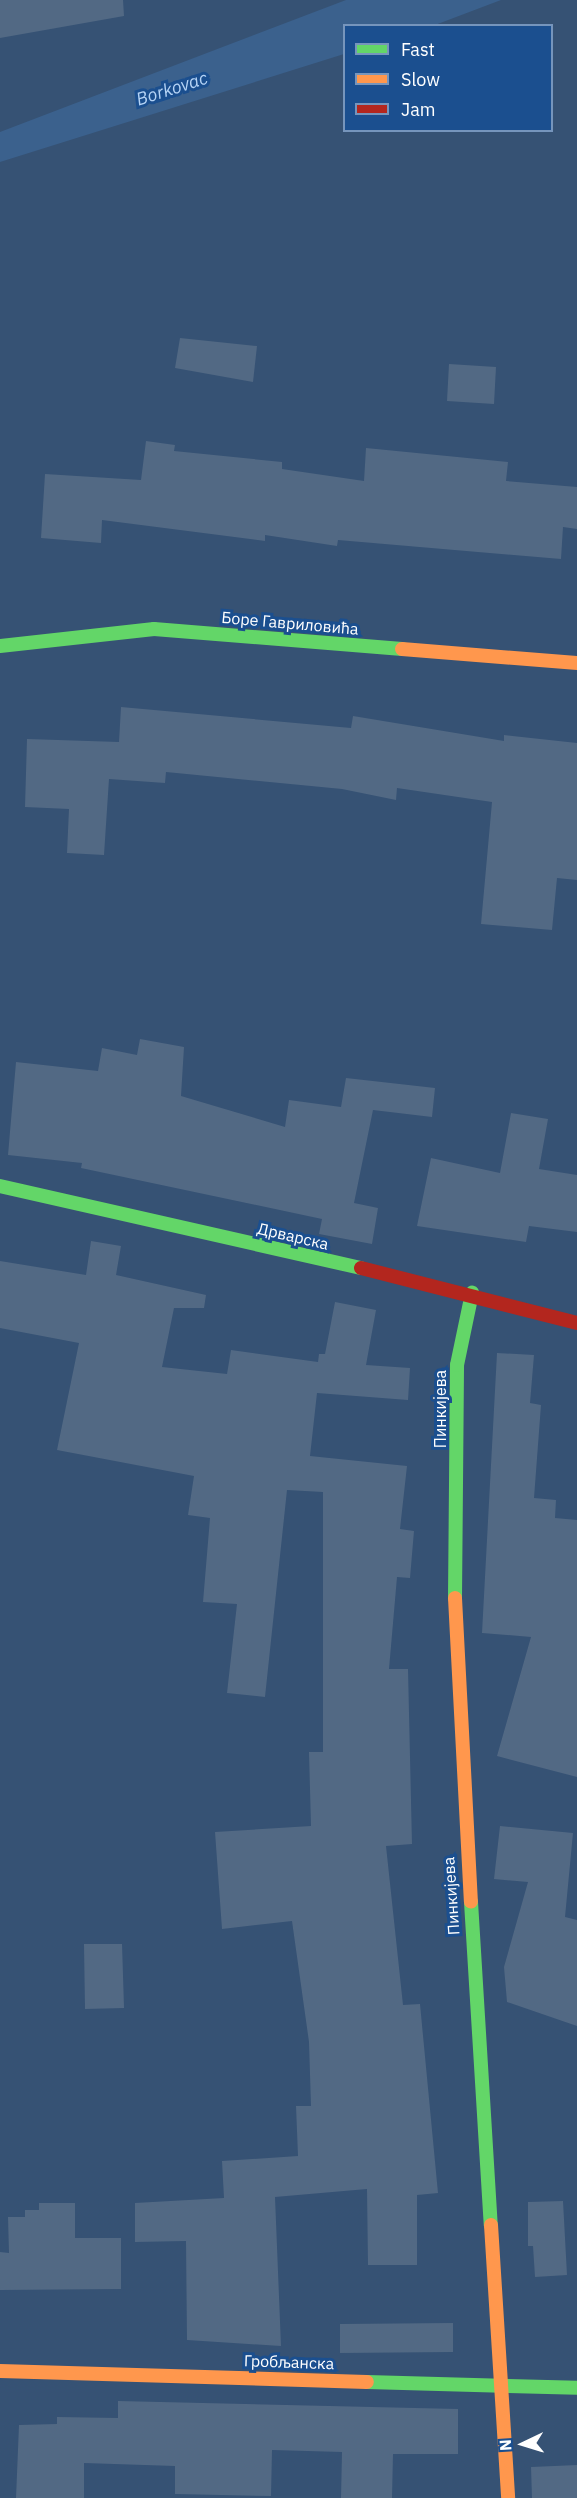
<!DOCTYPE html>
<html>
<head>
<meta charset="utf-8">
<style>
  body { margin:0 }
  #map { position:relative; width:577px; height:2498px; overflow:hidden; background:#365274; font-family:"IBM Plex Sans",sans-serif }
  div>[style] { position:absolute }
  .water>* { inset:0; background:#3b618d }
  .building>* { inset:0; background:#526984 }
  .fast>* { height:14px; margin:-7px; padding:0 7px; transform-origin:7px; border-radius:7px; background:#63d668 }
  .slow>* { height:14px; margin:-7px; padding:0 7px; transform-origin:7px; border-radius:7px; background:#ff974d }
  .jam>* { height:14px; margin:-7px; padding:0 7px; transform-origin:7px; border-radius:7px; background:#b3261e }
  span { translate:-50% -50%; white-space:nowrap; text-align:center; line-height:1.15; -webkit-text-stroke:6px #1b4f8f; paint-order:stroke }
  .street-label { font-size:16px; color:#fff }
  .water-label { font-size:18px; color:#b5d3f5; font-style:italic }
  .legend { position:absolute; left:343px; top:24px; width:210px; height:108px; box-sizing:border-box; background:#1b4f8f; border:2px solid #7695bc; margin:0; padding:8px 10px; list-style:none; font-size:18px; color:#fff }
  .legend li { display:flex; align-items:center; gap:12px; height:30px }
  .legend b { width:30px; border:2px solid #7695bc }
  .north { position:absolute; left:493px; top:2414px; width:60px; height:60px; -webkit-text-stroke:4px #1b4f8f; paint-order:stroke; rotate:266deg; font-size:16px; font-weight:700; line-height:24px; text-align:center; color:#fff }
  .north::after { content:''; display:block; margin:auto; width:21px; height:27px; background:#fff; clip-path:polygon(50% 0,100% 100%,50% 72%,0 100%) }
</style>
</head>
<body>
<div id="map">
  <div class="water">
    <i style="clip-path:polygon(346px 0,501px 0,435px 25px,344px 26px,344px 54px,0 162px,0 132px)"></i>
  </div>
  <div class="building">
    <i style="clip-path:polygon(0 0,123px 0,124px 16px,0 38px)"></i>
    <i style="clip-path:polygon(180px 338px,257px 346px,253px 382px,175px 368px)"></i>
    <i style="clip-path:polygon(449px 364px,496px 367px,494px 404px,447px 401px)"></i>
    <i style="clip-path:polygon(146px 441px,175px 445px,174px 451px,282px 462px,282px 469px,364px 481px,366px 448px,508px 462px,506px 481px,577px 487px,577px 529px,563px 527px,561px 559px,338px 540px,337px 546px,265px 535px,265px 541px,102px 520px,101px 543px,41px 538px,45px 474px,141px 480px)"></i>
    <i style="clip-path:polygon(121px 707px,351px 728px,353px 716px,504px 741px,504px 735px,577px 743px,577px 880px,557px 878px,552px 930px,481px 924px,492px 802px,397px 788px,396px 800px,342px 789px,166px 772px,165px 783px,109px 779px,104px 855px,67px 853px,69px 809px,25px 807px,27px 739px,119px 742px)"></i>
    <i style="clip-path:polygon(140px 1039px,184px 1047px,181px 1096px,285px 1127px,289px 1100px,341px 1107px,346px 1078px,435px 1088px,432px 1117px,373px 1110px,354px 1203px,378px 1208px,372px 1244px,319px 1234px,322px 1219px,81px 1168px,82px 1163px,8px 1155px,16px 1062px,98px 1071px,102px 1048px,137px 1055px)"></i>
    <i style="clip-path:polygon(511px 1113px,548px 1119px,539px 1169px,577px 1175px,577px 1232px,529px 1226px,526px 1242px,417px 1226px,431px 1158px,500px 1173px)"></i>
    <i style="clip-path:polygon(91px 1241px,121px 1246px,116px 1275px,206px 1295px,204px 1308px,174px 1308px,162px 1367px,227px 1374px,231px 1350px,318px 1362px,319px 1354px,325px 1354px,335px 1302px,376px 1310px,366px 1365px,410px 1368px,408px 1400px,317px 1393px,310px 1456px,407px 1466px,400px 1529px,414px 1531px,410px 1578px,397px 1577px,389px 1669px,408px 1669px,412px 1844px,386px 1846px,403px 2005px,420px 2004px,438px 2193px,417px 2195px,417px 2265px,368px 2265px,367px 2189px,275px 2197px,281px 2346px,187px 2340px,186px 2241px,135px 2242px,135px 2203px,224px 2198px,222px 2161px,298px 2156px,296px 2106px,311px 2106px,309px 2042px,292px 1921px,222px 1929px,215px 1832px,311px 1826px,309px 1752px,323px 1752px,323px 1492px,287px 1490px,265px 1697px,227px 1693px,237px 1604px,203px 1602px,210px 1518px,188px 1515px,194px 1476px,57px 1450px,79px 1343px,0 1328px,0 1261px,86px 1275px)"></i>
    <i style="clip-path:polygon(497px 1353px,534px 1355px,530px 1403px,541px 1405px,534px 1498px,556px 1500px,555px 1518px,577px 1520px,577px 1777px,497px 1756px,531px 1637px,482px 1633px)"></i>
    <i style="clip-path:polygon(500px 1826px,573px 1833px,565px 1917px,577px 1920px,577px 2026px,507px 2002px,504px 1967px,528px 1882px,494px 1879px)"></i>
    <i style="clip-path:polygon(84px 1944px,122px 1944px,124px 2008px,85px 2009px)"></i>
    <i style="clip-path:polygon(563px 2201px,567px 2275px,535px 2277px,533px 2246px,528px 2246px,528px 2202px)"></i>
    <i style="clip-path:polygon(39px 2203px,75px 2203px,75px 2238px,121px 2238px,121px 2289px,0 2290px,0 2252px,9px 2253px,8px 2217px,25px 2217px,25px 2210px,39px 2210px)"></i>
    <i style="clip-path:polygon(453px 2323px,453px 2352px,340px 2353px,340px 2324px)"></i>
    <i style="clip-path:polygon(118px 2401px,458px 2409px,458px 2454px,393px 2454px,392px 2498px,341px 2498px,342px 2452px,272px 2450px,271px 2496px,175px 2494px,175px 2466px,84px 2463px,84px 2498px,16px 2498px,19px 2425px,57px 2424px,57px 2417px,118px 2418px)"></i>
    <i style="clip-path:polygon(577px 2465px,577px 2498px,532px 2498px,531px 2467px)"></i>
  </div>
  <div class="fast">
    <i style="left:0;top:646px;width:155px;rotate:-6.3deg"></i>
    <i style="left:154px;top:629px;width:249px;rotate:4.6deg"></i>
    <i style="left:0;top:1186px;width:370px;rotate:12.8deg"></i>
    <i style="left:455px;top:1598px;width:233px;rotate:-89.5deg"></i>
    <i style="left:457px;top:1365px;width:74px;rotate:-78.2deg"></i>
    <i style="left:471px;top:1902px;width:324px;rotate:86.5deg"></i>
    <i style="left:367px;top:2382px;width:210px;rotate:1.6deg"></i>
  </div>
  <div class="slow">
    <i style="left:402px;top:649px;width:176px;rotate:4.6deg"></i>
    <i style="left:455px;top:1598px;width:304px;rotate:87deg"></i>
    <i style="left:491px;top:2225px;width:274px;rotate:86.4deg"></i>
    <i style="left:0;top:2371px;width:367px;rotate:1.7deg"></i>
  </div>
  <div class="jam">
    <i style="left:361px;top:1268px;width:223px;rotate:14.3deg"></i>
  </div>
  <div class="street-label">
    <span style="left:290px;top:623px;rotate:5deg">Боре Гавриловића</span>
    <span style="left:293px;top:1236px;rotate:13deg">Дрварска</span>
    <span style="left:440px;top:1409px;rotate:-90deg">Пинкијева</span>
    <span style="left:451px;top:1896px;rotate:-94deg">Пинкијева</span>
    <span style="left:289px;top:2362px;rotate:2deg">Гробљанска</span>
  </div>
  <div class="water-label">
    <span style="left:172px;top:89px;rotate:-18deg">Borkovac</span>
  </div>
  <ul class="legend">
  <li><b style="height:8px;background:#63d668"></b>Fast</li>
  <li><b style="height:8px;background:#ff974d"></b>Slow</li>
  <li><b style="height:8px;background:#b3261e"></b>Jam</li>
  </ul>
  <div class="north">N</div>
</div>
</body>
</html>
